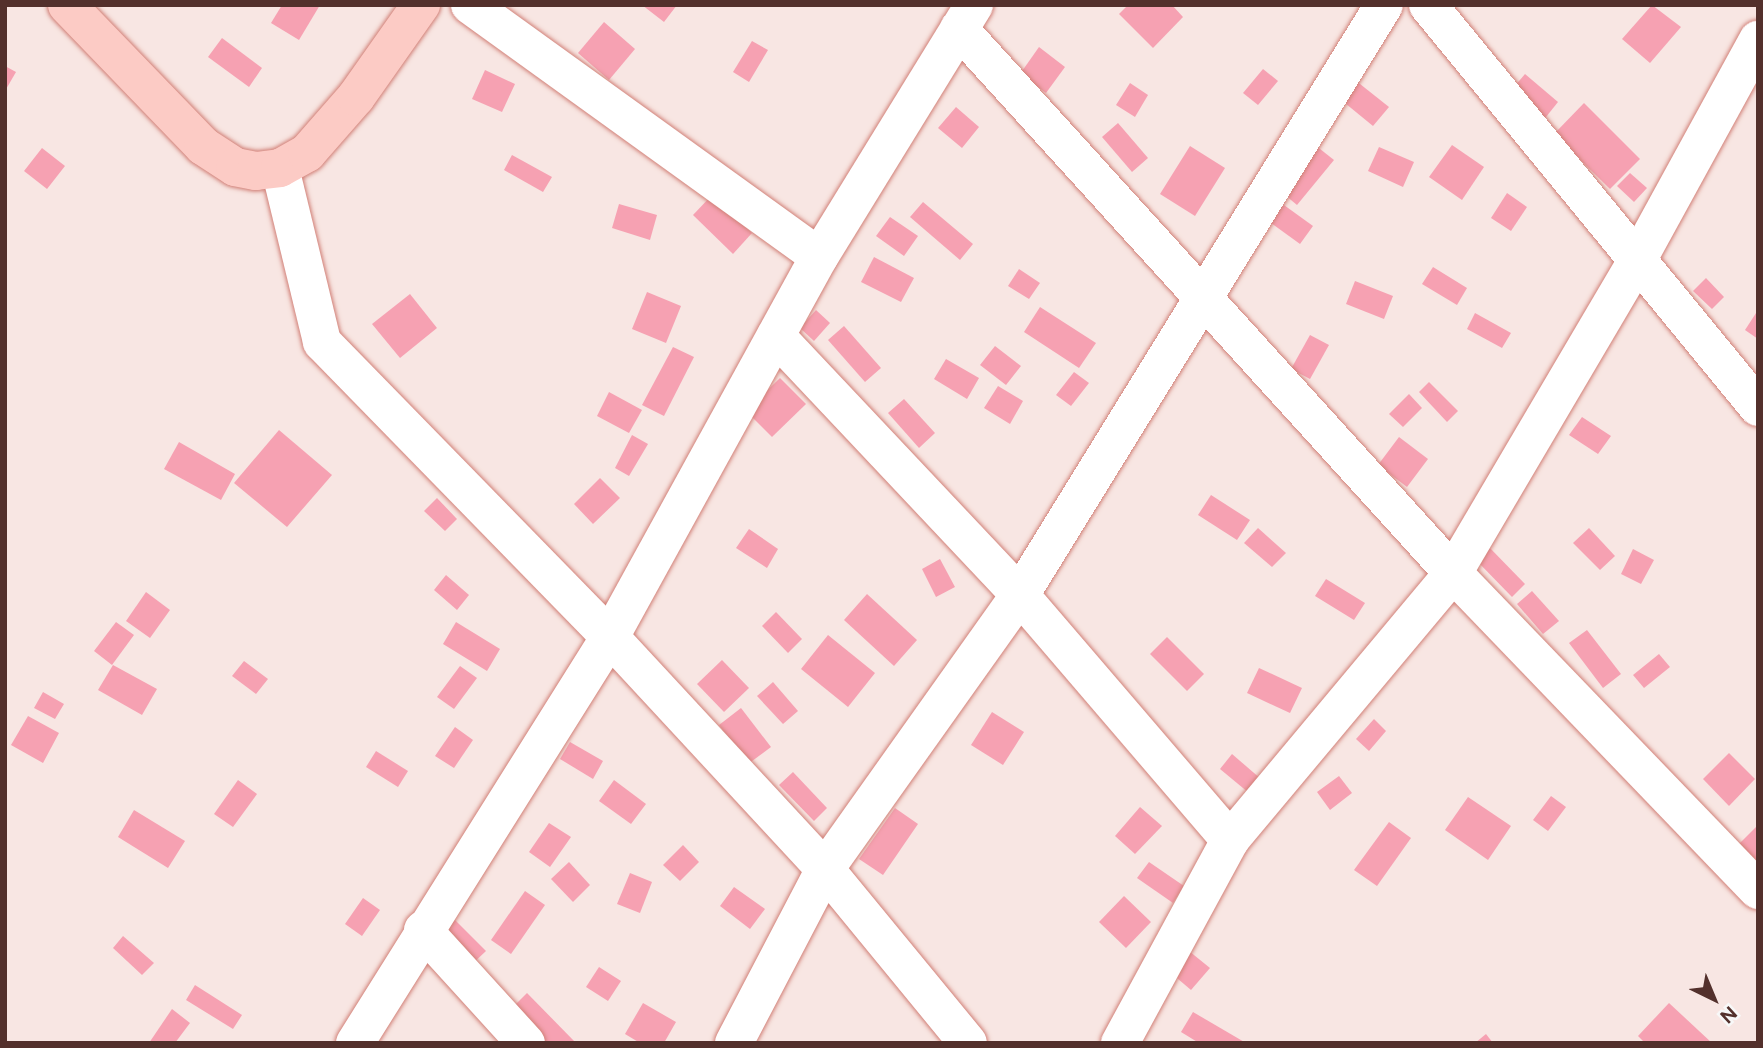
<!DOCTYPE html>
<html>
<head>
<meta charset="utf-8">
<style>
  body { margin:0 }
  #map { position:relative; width:1763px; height:1048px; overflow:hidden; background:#f8e6e3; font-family:Figtree,sans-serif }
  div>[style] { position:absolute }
  .building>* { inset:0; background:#f6a1b2 }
  .roads { filter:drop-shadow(0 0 2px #d18077) drop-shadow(0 0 2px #d18077) }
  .minor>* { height:38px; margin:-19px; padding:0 19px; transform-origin:19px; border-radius:19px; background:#fff }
  .primary>* { height:38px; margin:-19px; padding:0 19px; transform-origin:19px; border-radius:19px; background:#fccbc5 }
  span { translate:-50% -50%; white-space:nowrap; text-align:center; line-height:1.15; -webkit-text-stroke:5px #f8f8f8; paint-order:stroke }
  .frame { position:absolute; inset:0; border:7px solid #53302c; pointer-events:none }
  .north { position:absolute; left:1679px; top:964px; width:70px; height:70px; -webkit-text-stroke:5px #f8f8f8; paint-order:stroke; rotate:137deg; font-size:19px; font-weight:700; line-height:28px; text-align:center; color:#53302c }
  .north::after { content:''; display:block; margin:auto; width:24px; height:32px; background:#53302c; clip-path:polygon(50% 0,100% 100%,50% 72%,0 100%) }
</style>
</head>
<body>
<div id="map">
  <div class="building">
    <i style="clip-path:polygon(282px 5px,320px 5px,299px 40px,271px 23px)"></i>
    <i style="clip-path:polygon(642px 5px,677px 5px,664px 22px)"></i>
    <i style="clip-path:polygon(1128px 5px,1172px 5px,1183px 17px,1153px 48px,1119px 14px)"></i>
    <i style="clip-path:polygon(1652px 5px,1681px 27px,1650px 63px,1622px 39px)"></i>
    <i style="clip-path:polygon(604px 22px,635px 49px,609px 80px,578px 53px)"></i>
    <i style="clip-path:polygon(222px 38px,262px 68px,249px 87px,208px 57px)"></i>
    <i style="clip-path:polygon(752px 41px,768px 50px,749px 82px,733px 72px)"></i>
    <i style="clip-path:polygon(1039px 47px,1065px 67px,1046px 93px,1020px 74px)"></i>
    <i style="clip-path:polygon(5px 66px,16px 72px,5px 91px)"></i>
    <i style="clip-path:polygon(1263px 69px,1278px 81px,1258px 105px,1243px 93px)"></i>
    <i style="clip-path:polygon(485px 70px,515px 84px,502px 112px,472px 99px)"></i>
    <i style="clip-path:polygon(1525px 74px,1558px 102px,1542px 122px,1508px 94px)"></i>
    <i style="clip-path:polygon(1355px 80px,1389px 107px,1373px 126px,1340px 99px)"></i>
    <i style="clip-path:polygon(1130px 83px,1148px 95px,1135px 117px,1116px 105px)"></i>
    <i style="clip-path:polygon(1584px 103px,1640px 159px,1610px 189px,1554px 134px)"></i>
    <i style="clip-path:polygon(956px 107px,979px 127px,962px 148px,938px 128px)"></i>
    <i style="clip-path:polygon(1118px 123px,1148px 158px,1132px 172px,1102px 137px)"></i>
    <i style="clip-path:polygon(1315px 145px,1334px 160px,1297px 205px,1279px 190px)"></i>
    <i style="clip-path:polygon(1452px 145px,1484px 167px,1462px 200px,1429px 177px)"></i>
    <i style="clip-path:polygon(1190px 146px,1225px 168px,1195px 216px,1160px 194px)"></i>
    <i style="clip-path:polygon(1379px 147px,1414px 162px,1403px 187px,1368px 171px)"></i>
    <i style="clip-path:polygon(42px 148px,65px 166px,47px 189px,24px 171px)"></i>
    <i style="clip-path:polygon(512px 155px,552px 177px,543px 192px,504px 170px)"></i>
    <i style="clip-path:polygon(1630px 173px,1647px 188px,1634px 202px,1617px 186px)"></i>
    <i style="clip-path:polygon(1507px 193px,1527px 207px,1511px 231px,1491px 218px)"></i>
    <i style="clip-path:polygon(712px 195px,752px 233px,733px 254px,693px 215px)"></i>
    <i style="clip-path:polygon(1277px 200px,1313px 226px,1300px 244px,1264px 218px)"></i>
    <i style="clip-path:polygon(923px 202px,973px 244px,960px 260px,910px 217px)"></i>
    <i style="clip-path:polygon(619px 204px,657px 215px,650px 240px,612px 228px)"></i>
    <i style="clip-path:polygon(890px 217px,918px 236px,904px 256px,876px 236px)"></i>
    <i style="clip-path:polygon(874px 257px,914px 278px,901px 302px,861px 282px)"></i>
    <i style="clip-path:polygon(1433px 267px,1467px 288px,1457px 305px,1422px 284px)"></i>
    <i style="clip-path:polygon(1019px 269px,1040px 283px,1029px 299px,1008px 286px)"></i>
    <i style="clip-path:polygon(1706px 278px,1724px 297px,1712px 309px,1693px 291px)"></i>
    <i style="clip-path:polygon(1355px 281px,1393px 296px,1384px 319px,1346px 304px)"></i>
    <i style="clip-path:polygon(647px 292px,681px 306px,666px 343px,632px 329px)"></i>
    <i style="clip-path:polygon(410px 294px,437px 328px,400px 358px,372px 324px)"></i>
    <i style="clip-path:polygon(1040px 307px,1096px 343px,1079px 368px,1024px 332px)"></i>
    <i style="clip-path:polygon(816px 310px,830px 323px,814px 341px,800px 328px)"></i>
    <i style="clip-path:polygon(1758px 310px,1758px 339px,1745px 330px)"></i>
    <i style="clip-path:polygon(1475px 313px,1511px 333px,1502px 348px,1467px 329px)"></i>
    <i style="clip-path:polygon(844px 326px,881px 368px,865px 382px,828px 340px)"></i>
    <i style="clip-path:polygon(1310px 335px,1329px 345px,1310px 379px,1291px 369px)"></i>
    <i style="clip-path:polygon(995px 346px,1021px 366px,1006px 385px,980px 365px)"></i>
    <i style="clip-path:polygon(673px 347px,694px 357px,664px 416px,642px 405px)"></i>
    <i style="clip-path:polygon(946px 359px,979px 378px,967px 399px,934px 379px)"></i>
    <i style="clip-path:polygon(1074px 372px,1089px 383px,1071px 406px,1056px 395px)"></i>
    <i style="clip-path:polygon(780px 378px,806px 404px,772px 437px,746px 411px)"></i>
    <i style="clip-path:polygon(1429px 382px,1458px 411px,1447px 422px,1419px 392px)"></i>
    <i style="clip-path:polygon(998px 386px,1023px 401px,1010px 424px,984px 408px)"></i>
    <i style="clip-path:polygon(609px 392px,642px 410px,629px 433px,597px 416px)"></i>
    <i style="clip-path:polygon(1409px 394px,1422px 408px,1403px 427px,1389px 414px)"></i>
    <i style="clip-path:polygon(904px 399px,935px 433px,919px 448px,888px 413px)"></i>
    <i style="clip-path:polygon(1582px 417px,1611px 436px,1598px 454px,1569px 435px)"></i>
    <i style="clip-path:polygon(279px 430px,332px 475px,287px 527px,234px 483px)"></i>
    <i style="clip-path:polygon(632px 435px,648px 444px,629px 476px,615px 468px)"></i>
    <i style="clip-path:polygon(1399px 437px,1428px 459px,1407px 487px,1378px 465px)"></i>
    <i style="clip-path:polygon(179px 442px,235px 474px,221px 500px,164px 469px)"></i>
    <i style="clip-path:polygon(600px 478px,620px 498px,593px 524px,574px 504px)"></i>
    <i style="clip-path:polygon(1211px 495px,1250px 520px,1237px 540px,1198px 515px)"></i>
    <i style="clip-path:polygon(437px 498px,457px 519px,445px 531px,424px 511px)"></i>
    <i style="clip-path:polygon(1258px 528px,1286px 553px,1272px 567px,1244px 543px)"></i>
    <i style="clip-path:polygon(1589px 528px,1615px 556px,1600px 570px,1573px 543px)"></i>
    <i style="clip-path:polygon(749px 529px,778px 549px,767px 568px,736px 548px)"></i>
    <i style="clip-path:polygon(1488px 546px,1525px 584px,1512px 597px,1475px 559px)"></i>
    <i style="clip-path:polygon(1633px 549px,1654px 560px,1641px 584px,1621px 574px)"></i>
    <i style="clip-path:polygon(940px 559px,955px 587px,936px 597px,922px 569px)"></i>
    <i style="clip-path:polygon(446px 575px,469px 595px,457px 610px,434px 590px)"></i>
    <i style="clip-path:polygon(1326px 579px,1365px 603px,1354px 620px,1315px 596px)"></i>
    <i style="clip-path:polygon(1532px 591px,1559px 621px,1543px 634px,1517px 604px)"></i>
    <i style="clip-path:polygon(146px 592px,170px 610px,150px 638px,126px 621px)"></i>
    <i style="clip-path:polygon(867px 594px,917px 640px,894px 666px,844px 620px)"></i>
    <i style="clip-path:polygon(776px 612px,802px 639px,788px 653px,762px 626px)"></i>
    <i style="clip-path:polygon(116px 622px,134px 635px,112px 665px,94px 651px)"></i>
    <i style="clip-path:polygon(456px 622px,500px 649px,487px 671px,443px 644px)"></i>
    <i style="clip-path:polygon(1587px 630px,1621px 674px,1603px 688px,1569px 643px)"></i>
    <i style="clip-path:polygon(828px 635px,875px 673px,848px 707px,801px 669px)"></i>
    <i style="clip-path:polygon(1167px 637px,1204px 674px,1187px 691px,1150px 654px)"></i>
    <i style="clip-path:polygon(1659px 654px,1670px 667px,1644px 688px,1633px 675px)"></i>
    <i style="clip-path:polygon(722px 660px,749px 688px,724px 712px,697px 684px)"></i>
    <i style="clip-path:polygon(244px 661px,268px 679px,256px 694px,232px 676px)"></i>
    <i style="clip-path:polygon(113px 665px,157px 689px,142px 715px,98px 690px)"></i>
    <i style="clip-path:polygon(460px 666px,477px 678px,454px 709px,437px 697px)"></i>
    <i style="clip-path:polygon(1259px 668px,1302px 688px,1290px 713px,1247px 693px)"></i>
    <i style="clip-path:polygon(773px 682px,798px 711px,783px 724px,757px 696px)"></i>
    <i style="clip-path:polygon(43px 692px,64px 704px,55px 719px,34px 708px)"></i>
    <i style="clip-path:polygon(741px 708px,771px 747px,748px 764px,719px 725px)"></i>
    <i style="clip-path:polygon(992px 712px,1024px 732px,1003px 765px,971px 745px)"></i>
    <i style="clip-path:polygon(28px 716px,59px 733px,43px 763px,11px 745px)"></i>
    <i style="clip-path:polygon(1374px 719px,1386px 731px,1369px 751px,1356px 739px)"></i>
    <i style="clip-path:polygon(455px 727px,473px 740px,454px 768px,435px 756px)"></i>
    <i style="clip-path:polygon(570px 742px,603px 761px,593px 779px,560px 759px)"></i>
    <i style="clip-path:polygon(376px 751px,408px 771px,398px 787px,366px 767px)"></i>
    <i style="clip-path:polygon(1729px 753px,1755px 779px,1729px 806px,1703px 779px)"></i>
    <i style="clip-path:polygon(1232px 754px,1261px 779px,1249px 793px,1220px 769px)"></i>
    <i style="clip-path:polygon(793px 772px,827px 808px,814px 821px,779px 785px)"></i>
    <i style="clip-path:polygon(1339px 776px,1352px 793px,1330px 810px,1317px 792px)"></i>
    <i style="clip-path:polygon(238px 780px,257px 794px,233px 827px,214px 814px)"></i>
    <i style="clip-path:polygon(614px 780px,646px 804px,631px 824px,599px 801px)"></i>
    <i style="clip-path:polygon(1551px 796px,1566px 807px,1548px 831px,1533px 820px)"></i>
    <i style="clip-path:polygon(1468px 797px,1511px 826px,1488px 860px,1445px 830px)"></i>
    <i style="clip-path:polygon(1140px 807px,1162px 826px,1135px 854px,1115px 836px)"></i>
    <i style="clip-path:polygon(895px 808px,918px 824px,883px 875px,859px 859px)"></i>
    <i style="clip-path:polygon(134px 810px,185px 841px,168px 868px,118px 837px)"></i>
    <i style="clip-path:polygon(1389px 822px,1411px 838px,1377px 886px,1354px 870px)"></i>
    <i style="clip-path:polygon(549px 823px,571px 837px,550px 867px,529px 852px)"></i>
    <i style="clip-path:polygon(1758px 825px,1758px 865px,1738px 845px)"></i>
    <i style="clip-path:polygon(683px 845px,699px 862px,680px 881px,663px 865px)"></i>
    <i style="clip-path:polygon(569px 862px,590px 885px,573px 902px,551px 879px)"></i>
    <i style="clip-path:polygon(1149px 862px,1184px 886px,1173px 903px,1137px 878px)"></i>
    <i style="clip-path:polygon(630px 873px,652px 882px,640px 913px,617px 904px)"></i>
    <i style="clip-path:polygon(734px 887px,765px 909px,750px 929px,720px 906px)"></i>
    <i style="clip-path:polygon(525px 891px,545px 905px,511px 954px,491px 940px)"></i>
    <i style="clip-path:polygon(1124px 896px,1151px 922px,1126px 948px,1099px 922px)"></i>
    <i style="clip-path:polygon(363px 898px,380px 910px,362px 936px,345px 924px)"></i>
    <i style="clip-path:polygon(455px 920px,486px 951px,470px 966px,440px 935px)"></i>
    <i style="clip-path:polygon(123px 936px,154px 963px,142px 975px,113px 948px)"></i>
    <i style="clip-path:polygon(1189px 951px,1210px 968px,1191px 990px,1171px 973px)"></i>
    <i style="clip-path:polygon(599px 967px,621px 981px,608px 1001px,586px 987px)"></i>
    <i style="clip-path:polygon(195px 985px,242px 1015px,233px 1029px,186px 1000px)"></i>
    <i style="clip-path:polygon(527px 993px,576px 1043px,547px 1043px,512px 1008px)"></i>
    <i style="clip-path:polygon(643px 1003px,676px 1022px,664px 1043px,640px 1043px,625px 1034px)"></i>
    <i style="clip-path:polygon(1669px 1003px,1712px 1043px,1645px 1043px,1638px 1036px)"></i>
    <i style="clip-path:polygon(172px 1009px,190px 1023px,175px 1043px,149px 1043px)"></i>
    <i style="clip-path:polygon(1193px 1012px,1246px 1043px,1199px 1043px,1181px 1032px)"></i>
    <i style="clip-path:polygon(1486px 1034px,1493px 1043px,1475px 1043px)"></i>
  </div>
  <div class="roads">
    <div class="minor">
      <i style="left:470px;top:5px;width:430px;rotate:35.8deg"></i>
      <i style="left:1428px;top:5px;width:520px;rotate:50.62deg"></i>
      <i style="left:959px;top:29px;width:735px;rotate:47.76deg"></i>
      <i style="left:1453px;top:573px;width:440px;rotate:46.1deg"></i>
      <i style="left:280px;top:168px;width:179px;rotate:76.4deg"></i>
      <i style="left:322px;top:342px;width:412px;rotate:45.7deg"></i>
      <i style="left:610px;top:637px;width:316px;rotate:47.2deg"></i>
      <i style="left:825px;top:869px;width:225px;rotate:50.6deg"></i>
      <i style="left:776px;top:336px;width:356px;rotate:46.7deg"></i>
      <i style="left:1020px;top:595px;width:323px;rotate:49.4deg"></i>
      <i style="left:423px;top:930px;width:153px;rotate:47.7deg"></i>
      <i style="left:355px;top:1043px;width:479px;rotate:-57.9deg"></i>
      <i style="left:610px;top:637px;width:434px;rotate:-61.2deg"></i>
      <i style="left:819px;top:257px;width:296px;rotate:-58.4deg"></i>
      <i style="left:734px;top:1043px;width:196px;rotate:-62.4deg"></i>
      <i style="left:825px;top:869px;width:336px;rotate:-54.6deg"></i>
      <i style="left:1020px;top:595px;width:693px;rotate:-58.33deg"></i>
      <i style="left:1120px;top:1043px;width:231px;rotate:-61.5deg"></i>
      <i style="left:1230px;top:840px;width:348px;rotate:-50.1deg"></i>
      <i style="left:1453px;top:573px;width:364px;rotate:-59.5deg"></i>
      <i style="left:1638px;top:259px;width:250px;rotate:-61.3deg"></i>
    </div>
    <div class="primary">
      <i style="left:67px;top:5px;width:196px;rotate:46deg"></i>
      <i style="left:203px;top:146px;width:38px;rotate:33deg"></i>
      <i style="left:235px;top:167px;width:21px;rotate:11deg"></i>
      <i style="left:256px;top:171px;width:24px;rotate:-7deg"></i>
      <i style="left:280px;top:168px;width:31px;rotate:-29deg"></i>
      <i style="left:307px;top:153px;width:74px;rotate:-48.8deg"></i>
      <i style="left:356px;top:97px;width:113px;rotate:-54.8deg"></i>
    </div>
  </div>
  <div class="frame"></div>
  <div class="north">N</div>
</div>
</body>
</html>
